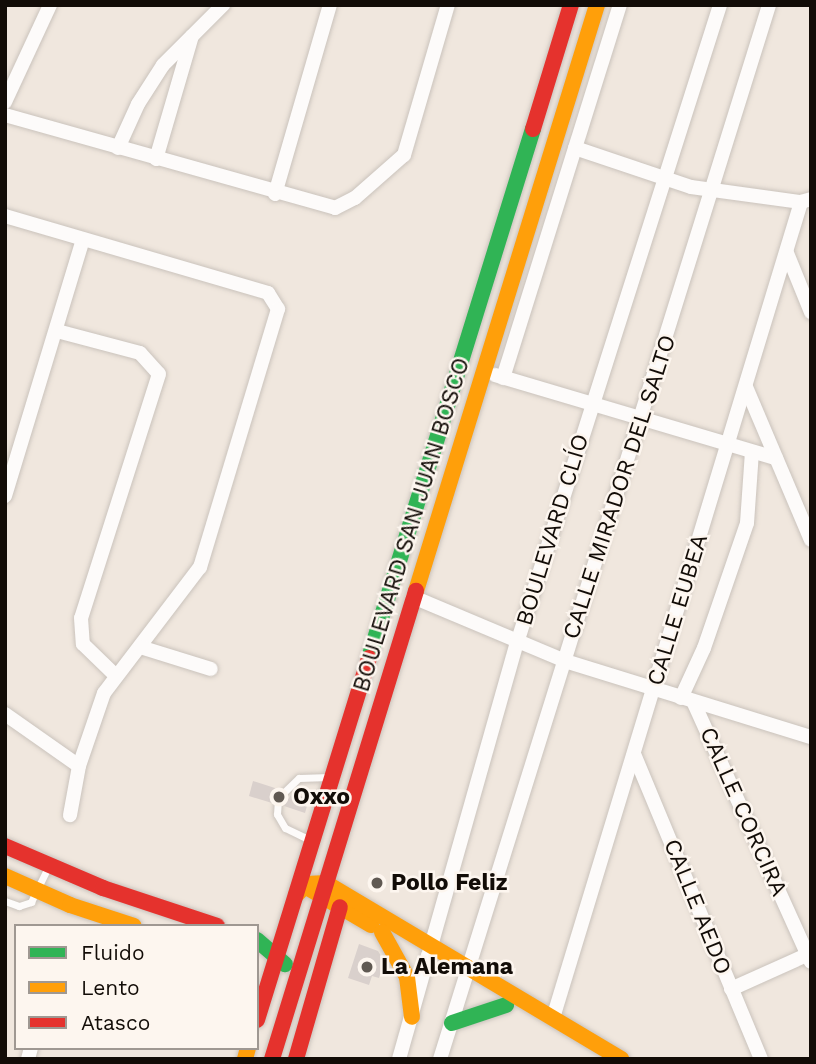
<!DOCTYPE html>
<html>
<head>
<meta charset="utf-8">
<style>
  body { margin:0 }
  #map { position:relative; width:816px; height:1064px; overflow:hidden; background:#f0e7de; font-family:"Work Sans",sans-serif }
  div>[style] { position:absolute }
  .building>* { inset:0; background:#d9d0cc }
  .roads { filter:drop-shadow(0 0 2px #cac3bc) drop-shadow(0 0 2px #cac3bc) }
  .lane>* { height:7px; margin:-3.5px; padding:0 3.5px; transform-origin:3.5px; border-radius:3.5px; background:#fdfbfa }
  .street>* { height:14px; margin:-7px; padding:0 7px; transform-origin:7px; border-radius:7px; background:#fdfbfa }
  .fast>* { height:16px; margin:-8px; padding:0 8px; transform-origin:8px; border-radius:8px; background:#30b455 }
  .slow>* { height:16px; margin:-8px; padding:0 8px; transform-origin:8px; border-radius:8px; background:#ff9f0a }
  .jam>* { height:16px; margin:-8px; padding:0 8px; transform-origin:8px; border-radius:8px; background:#e5322d }
  .dots>* { width:19px; height:19px; translate:-50% -50%; box-sizing:border-box; border:4px solid #fdf6ef; border-radius:50% }
  span { translate:-50% -50%; white-space:nowrap; text-align:center; line-height:1.15; -webkit-text-stroke:5px #fdf6ef; paint-order:stroke }
  .street-label { font-size:23px; color:#120c07 }
  .poi-label { font-size:23px; color:#120c07; font-weight:700 }
  .left { translate:0 -50%; text-align:left }
  .frame { position:absolute; inset:0; border:7px solid #120c07; pointer-events:none }
  .legend { position:absolute; left:14px; top:924px; width:245px; height:126px; box-sizing:border-box; background:#fdf6ef; border:2px solid #9f9892; margin:0; padding:9px 12px; list-style:none; font-size:21px; color:#120c07 }
  .legend li { display:flex; align-items:center; gap:14px; height:35px }
  .legend b { width:35px; border:2px solid #9f9892 }
</style>
</head>
<body>
<div id="map">
  <div class="building">
    <i style="clip-path:polygon(253px 781px,278px 789px,272px 803px,249px 796px)"></i>
    <i style="clip-path:polygon(292px 793px,309px 799px,305px 813px,284px 806px)"></i>
    <i style="clip-path:polygon(359px 944px,378px 951px,384px 961px,379px 978px,372px 976px,369px 985px,348px 978px)"></i>
  </div>
  <div class="roads">
    <div class="lane">
      <i style="left:308px;top:839px;width:25px;rotate:-154deg"></i>
      <i style="left:285px;top:828px;width:16px;rotate:-120deg"></i>
      <i style="left:277px;top:814px;width:16px;rotate:-86deg"></i>
      <i style="left:278px;top:798px;width:29px;rotate:-44deg"></i>
      <i style="left:299px;top:778px;width:30px;rotate:-2deg"></i>
      <i style="left:5px;top:901px;width:15px;rotate:20deg"></i>
      <i style="left:19px;top:906px;width:13px;rotate:-18deg"></i>
      <i style="left:31px;top:902px;width:39px;rotate:-64deg"></i>
    </div>
    <div class="street">
      <i style="left:5px;top:102px;width:107px;rotate:-65.1deg"></i>
      <i style="left:5px;top:115px;width:343px;rotate:15.7deg"></i>
      <i style="left:335px;top:208px;width:22px;rotate:-27deg"></i>
      <i style="left:355px;top:198px;width:65px;rotate:-41.3deg"></i>
      <i style="left:404px;top:155px;width:156px;rotate:-73.7deg"></i>
      <i style="left:118px;top:148px;width:48px;rotate:-65.6deg"></i>
      <i style="left:138px;top:104px;width:46px;rotate:-57.3deg"></i>
      <i style="left:163px;top:65px;width:85px;rotate:-45deg"></i>
      <i style="left:575px;top:148px;width:122px;rotate:18.6deg"></i>
      <i style="left:691px;top:187px;width:111px;rotate:7.8deg"></i>
      <i style="left:801px;top:202px;width:10px;rotate:-17deg"></i>
      <i style="left:156px;top:159px;width:128px;rotate:-73.7deg"></i>
      <i style="left:275px;top:194px;width:197px;rotate:-73.8deg"></i>
      <i style="left:5px;top:216px;width:274px;rotate:16.3deg"></i>
      <i style="left:268px;top:293px;width:19px;rotate:58deg"></i>
      <i style="left:278px;top:309px;width:270px;rotate:106.8deg"></i>
      <i style="left:200px;top:567px;width:158px;rotate:127.3deg"></i>
      <i style="left:104px;top:693px;width:77px;rotate:108.9deg"></i>
      <i style="left:79px;top:766px;width:50px;rotate:100.4deg"></i>
      <i style="left:787px;top:253px;width:64px;rotate:67.9deg"></i>
      <i style="left:57px;top:331px;width:86px;rotate:14.8deg"></i>
      <i style="left:140px;top:353px;width:28px;rotate:48deg"></i>
      <i style="left:159px;top:374px;width:256px;rotate:107.7deg"></i>
      <i style="left:81px;top:618px;width:26px;rotate:86deg"></i>
      <i style="left:83px;top:644px;width:46px;rotate:44.1deg"></i>
      <i style="left:495px;top:375px;width:293px;rotate:16.5deg"></i>
      <i style="left:503px;top:378px;width:391px;rotate:-72.6deg"></i>
      <i style="left:746px;top:387px;width:166px;rotate:67deg"></i>
      <i style="left:5px;top:496px;width:268px;rotate:-73.1deg"></i>
      <i style="left:413px;top:597px;width:165px;rotate:22.8deg"></i>
      <i style="left:565px;top:661px;width:257px;rotate:17.2deg"></i>
      <i style="left:140px;top:647px;width:74px;rotate:17.2deg"></i>
      <i style="left:681px;top:698px;width:55px;rotate:-65.3deg"></i>
      <i style="left:704px;top:648px;width:132px;rotate:-71deg"></i>
      <i style="left:747px;top:523px;width:71px;rotate:-86deg"></i>
      <i style="left:693px;top:701px;width:286px;rotate:65.7deg"></i>
      <i style="left:5px;top:714px;width:90px;rotate:35.1deg"></i>
      <i style="left:634px;top:754px;width:330px;rotate:67.4deg"></i>
      <i style="left:731px;top:989px;width:88px;rotate:-24.2deg"></i>
      <i style="left:553px;top:1018px;width:853px;rotate:-73.09deg"></i>
      <i style="left:28px;top:1059px;width:11px;rotate:-75deg"></i>
      <i style="left:399px;top:1059px;width:432px;rotate:-74.2deg"></i>
      <i style="left:517px;top:643px;width:670px;rotate:-72.35deg"></i>
      <i style="left:440px;top:1059px;width:1104px;rotate:-72.66deg"></i>
    </div>
    <div class="fast">
      <i style="left:369px;top:658px;width:554px;rotate:-72.78deg"></i>
      <i style="left:257px;top:940px;width:37px;rotate:41deg"></i>
      <i style="left:452px;top:1023px;width:57px;rotate:-18.4deg"></i>
    </div>
    <div class="slow">
      <i style="left:416px;top:591px;width:613px;rotate:-72.84deg"></i>
      <i style="left:5px;top:876px;width:71px;rotate:24deg"></i>
      <i style="left:70px;top:905px;width:67px;rotate:18.2deg"></i>
      <i style="left:310px;top:889px;width:71px;rotate:30.5deg"></i>
      <i style="left:296px;top:895px;width:16px;rotate:-45deg"></i>
      <i style="left:307px;top:884px;width:19px;rotate:-3deg"></i>
      <i style="left:326px;top:883px;width:344px;rotate:30.8deg"></i>
      <i style="left:382px;top:932px;width:51px;rotate:60.9deg"></i>
      <i style="left:407px;top:977px;width:40px;rotate:82.9deg"></i>
      <i style="left:245px;top:1059px;width:11px;rotate:-75deg"></i>
    </div>
    <div class="jam">
      <i style="left:533px;top:129px;width:130px;rotate:-73deg"></i>
      <i style="left:5px;top:846px;width:107px;rotate:23.2deg"></i>
      <i style="left:103px;top:888px;width:120px;rotate:18.4deg"></i>
      <i style="left:257px;top:1020px;width:379px;rotate:-72.8deg"></i>
      <i style="left:272px;top:1059px;width:490px;rotate:-72.9deg"></i>
      <i style="left:296px;top:1059px;width:158px;rotate:-73.9deg"></i>
    </div>
  </div>
  <div class="dots">
    <i style="left:279px;top:797px;background:#605952"></i>
    <i style="left:377px;top:883px;background:#605952"></i>
    <i style="left:367px;top:967px;background:#605952"></i>
  </div>
  <div class="street-label">
    <span style="left:620px;top:487px;rotate:-72deg">CALLE MIRADOR DEL SALTO</span>
    <span style="left:412px;top:525px;rotate:-73deg">BOULEVARD SAN JUAN BOSCO</span>
    <span style="left:553px;top:530px;rotate:-73deg">BOULEVARD CLÍO</span>
    <span style="left:678px;top:610px;rotate:-73deg">CALLE EUBEA</span>
    <span style="left:743px;top:812px;rotate:66deg">CALLE CORCIRA</span>
    <span style="left:697px;top:907px;rotate:68deg">CALLE AEDO</span>
  </div>
  <div class="poi-label">
    <span class="left" style="left:293px;top:797px">Oxxo</span>
    <span class="left" style="left:391px;top:883px">Pollo Feliz</span>
    <span class="left" style="left:381px;top:967px">La Alemana</span>
  </div>
  <div class="frame"></div>
  <ul class="legend">
  <li><b style="height:9px;background:#30b455"></b>Fluido</li>
  <li><b style="height:9px;background:#ff9f0a"></b>Lento</li>
  <li><b style="height:9px;background:#e5322d"></b>Atasco</li>
  </ul>
</div>
</body>
</html>
